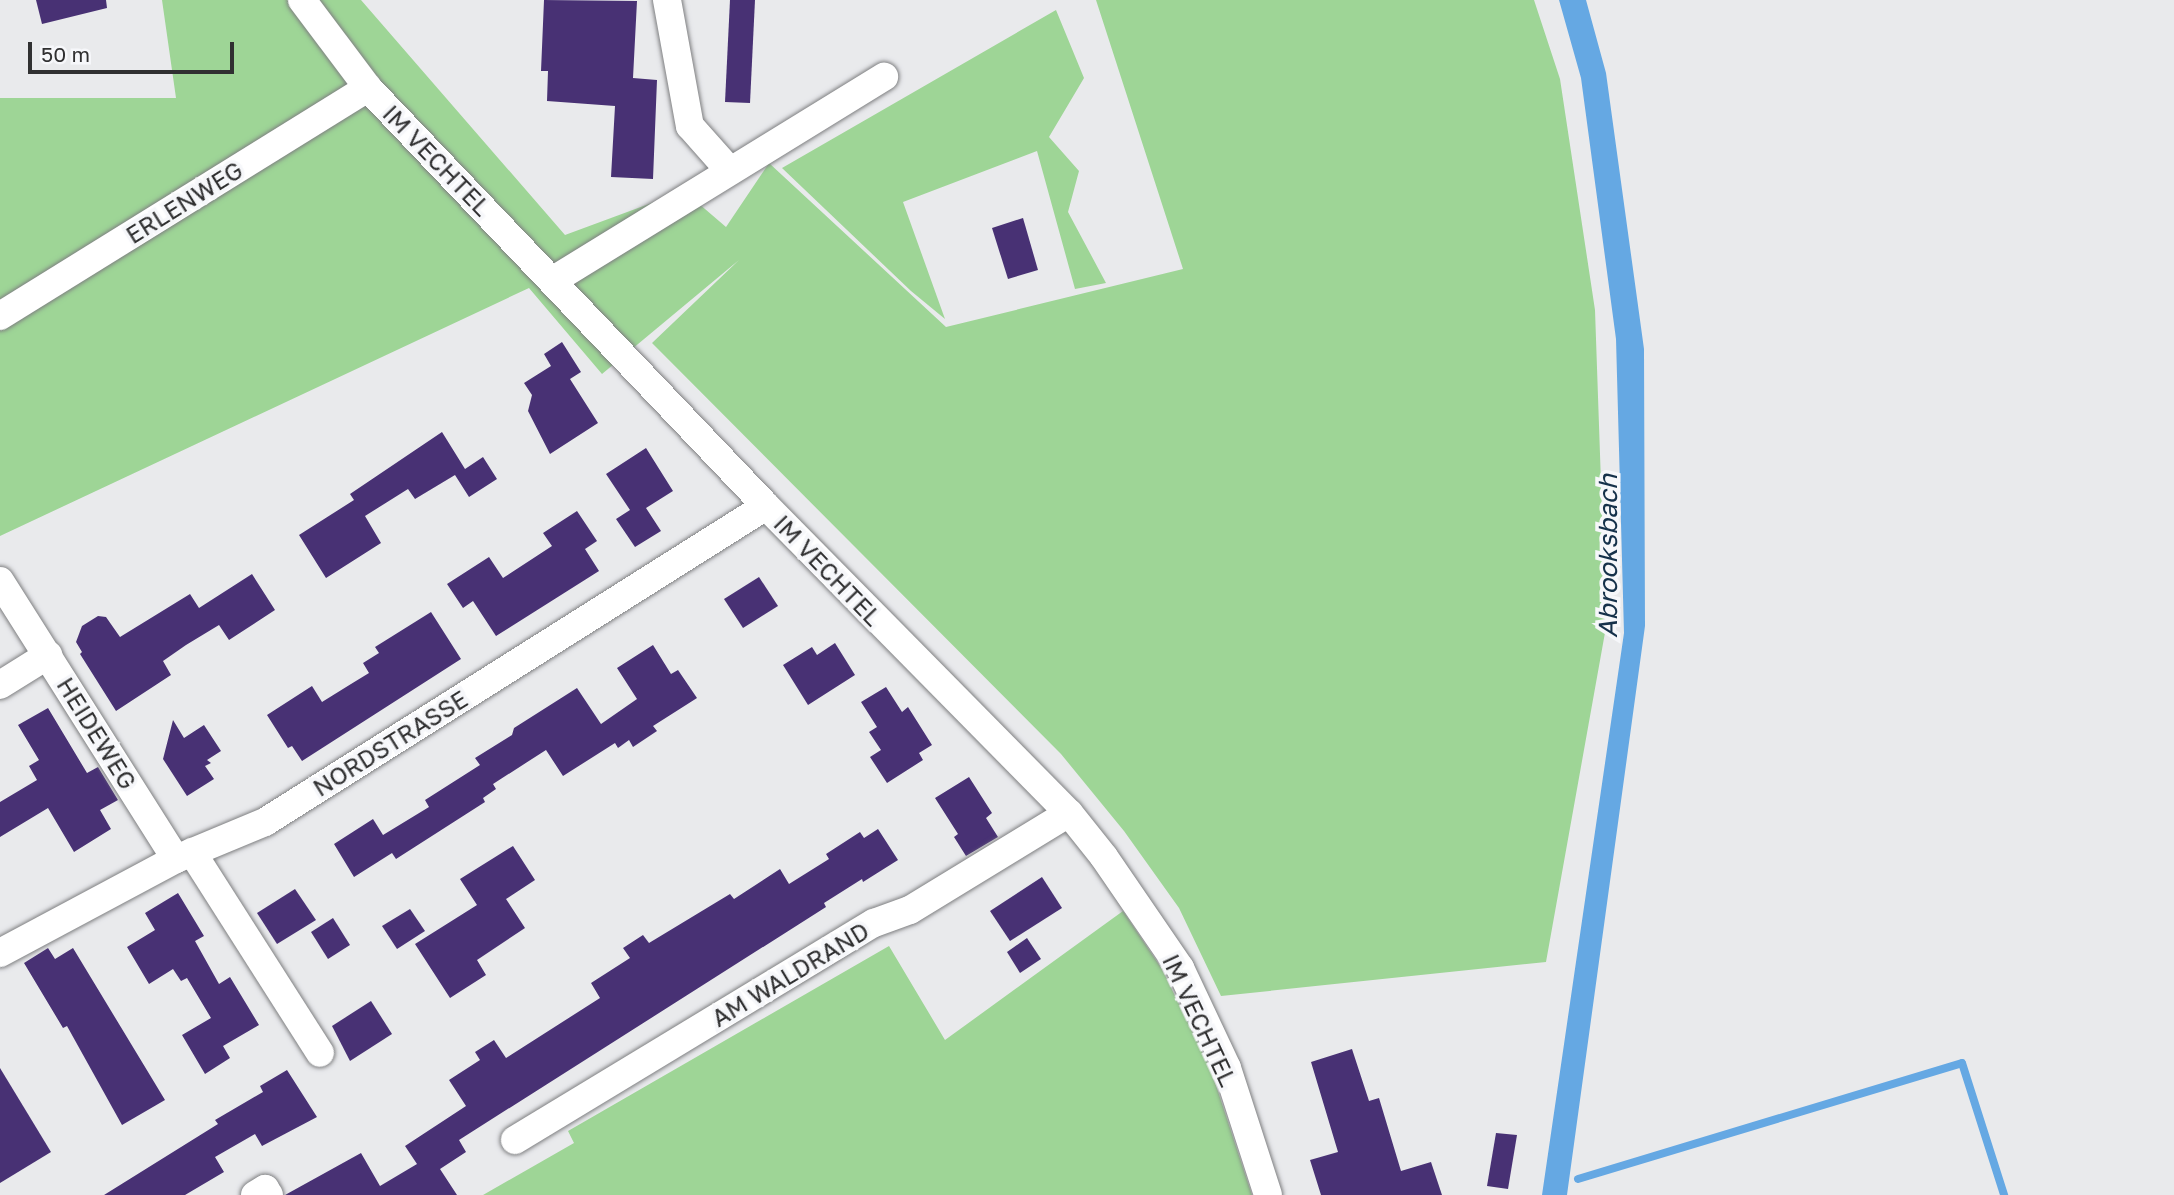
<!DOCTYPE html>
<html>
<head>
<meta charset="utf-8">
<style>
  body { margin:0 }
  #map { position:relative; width:2174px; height:1195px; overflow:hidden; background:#e9eaec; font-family:"Golos Text",sans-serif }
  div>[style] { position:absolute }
  .green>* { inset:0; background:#9ed596 }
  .water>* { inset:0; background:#65a8e3 }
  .stream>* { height:8px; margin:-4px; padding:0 4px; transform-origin:4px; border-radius:4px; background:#65a8e3 }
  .building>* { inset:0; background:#483174 }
  .roads { filter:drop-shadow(0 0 2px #7e7f81) drop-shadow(0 0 2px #7e7f81) }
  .minor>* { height:28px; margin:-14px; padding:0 14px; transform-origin:14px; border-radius:14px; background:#fff }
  span { translate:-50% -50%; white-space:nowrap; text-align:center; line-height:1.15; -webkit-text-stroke:7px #f6f7fa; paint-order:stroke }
  .street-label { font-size:24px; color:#303031 }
  .water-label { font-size:26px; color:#15314a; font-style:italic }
  .scale { position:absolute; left:28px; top:42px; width:206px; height:32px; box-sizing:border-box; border:4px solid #303031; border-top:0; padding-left:9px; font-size:21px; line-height:24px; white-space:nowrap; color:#303031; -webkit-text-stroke:5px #f6f7fa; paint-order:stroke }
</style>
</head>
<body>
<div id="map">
  <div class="green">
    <i style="clip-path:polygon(162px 0,361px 0,565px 235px,684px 191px,726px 227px,769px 163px,946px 327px,1183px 269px,1096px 0,1534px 0,1560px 79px,1595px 310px,1606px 627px,1546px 962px,1221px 996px,1179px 908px,1124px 831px,1061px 754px,652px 343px,739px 260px,602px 374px,529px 288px,0 536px,0 98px,176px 98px)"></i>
    <i style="clip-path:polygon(1056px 10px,1084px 78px,1049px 137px,1079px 171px,1068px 212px,1106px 283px,1075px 289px,1037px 151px,903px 202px,945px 319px,911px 291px,782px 168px)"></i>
    <i style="clip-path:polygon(1123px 911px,1162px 969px,1211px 1070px,1252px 1195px,483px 1195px,574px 1143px,568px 1131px,889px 946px,945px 1040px)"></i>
  </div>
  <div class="water">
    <i style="clip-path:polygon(1559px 0,1586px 0,1606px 73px,1644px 349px,1645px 626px,1567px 1195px,1542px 1195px,1624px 633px,1616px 339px,1581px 78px)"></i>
  </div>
  <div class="stream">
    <i style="left:1578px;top:1179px;width:401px;rotate:-16.8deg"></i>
    <i style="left:1962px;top:1063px;width:139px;rotate:72.3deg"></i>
  </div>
  <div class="building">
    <i style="clip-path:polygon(36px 0,106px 0,107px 8px,42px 24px)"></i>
    <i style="clip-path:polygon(544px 0,637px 1px,633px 78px,657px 80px,653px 179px,611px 177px,615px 106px,547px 101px,548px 71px,541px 71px)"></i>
    <i style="clip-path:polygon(730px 0,755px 0,750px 103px,725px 102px)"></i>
    <i style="clip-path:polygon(1023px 218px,1038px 270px,1008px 279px,992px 228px)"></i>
    <i style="clip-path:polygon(562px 342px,581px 372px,570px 379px,598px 423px,550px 454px,528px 411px,532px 395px,524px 383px,551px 366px,544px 354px)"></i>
    <i style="clip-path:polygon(442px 432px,465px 469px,483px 457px,497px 479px,469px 497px,455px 475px,415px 499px,408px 489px,365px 516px,381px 543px,326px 578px,299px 535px,354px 500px,350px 494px)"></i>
    <i style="clip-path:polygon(646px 448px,673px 491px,646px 508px,661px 531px,635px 547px,616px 519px,630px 510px,606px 474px)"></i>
    <i style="clip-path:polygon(577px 511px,597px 541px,585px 549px,599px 571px,496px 636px,473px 601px,463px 608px,447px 584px,489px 557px,503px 578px,552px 546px,543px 533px)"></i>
    <i style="clip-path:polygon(252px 574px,275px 610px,229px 640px,219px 625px,186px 645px,163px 661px,171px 675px,116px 711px,80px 654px,82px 652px,76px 642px,82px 626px,98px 616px,106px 617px,120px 637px,190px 594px,199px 608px)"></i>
    <i style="clip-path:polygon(759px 577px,778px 606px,743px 628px,724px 599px)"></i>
    <i style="clip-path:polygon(431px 612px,461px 659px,302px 761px,292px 746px,288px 748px,267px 715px,312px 686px,322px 702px,351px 684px,369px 673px,363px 663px,379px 653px,375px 647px)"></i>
    <i style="clip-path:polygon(835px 643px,855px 675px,808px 705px,783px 665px,812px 647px,817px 655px)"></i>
    <i style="clip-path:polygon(653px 645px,671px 674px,678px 670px,697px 698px,653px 726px,657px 731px,633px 747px,629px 740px,618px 748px,615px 743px,563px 776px,546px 750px,493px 784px,496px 789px,483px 798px,485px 802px,396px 859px,392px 853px,354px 877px,334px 844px,373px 819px,383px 835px,429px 807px,425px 800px,480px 765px,475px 758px,512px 735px,514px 728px,577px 688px,601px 724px,637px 699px,617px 668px)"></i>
    <i style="clip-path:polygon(886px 687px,902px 712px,908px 707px,932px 745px,919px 753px,923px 760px,887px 783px,870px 757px,881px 750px,869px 732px,877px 727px,861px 702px)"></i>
    <i style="clip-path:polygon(48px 708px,87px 773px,98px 767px,118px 800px,100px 810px,111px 829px,74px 852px,48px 808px,0 837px,0 802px,37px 780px,29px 766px,39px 760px,18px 725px)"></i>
    <i style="clip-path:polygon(173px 720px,184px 738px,204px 725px,221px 751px,207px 760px,211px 763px,205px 766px,214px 779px,187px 796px,163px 759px)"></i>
    <i style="clip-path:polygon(969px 777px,992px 813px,986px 818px,998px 837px,966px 856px,954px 837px,958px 834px,935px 798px)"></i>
    <i style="clip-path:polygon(878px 829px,898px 860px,863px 882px,862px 879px,824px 903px,826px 907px,459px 1140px,466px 1152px,440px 1169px,457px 1195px,285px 1195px,361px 1153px,380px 1186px,417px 1164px,405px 1146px,466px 1106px,449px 1080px,480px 1060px,475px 1052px,494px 1040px,506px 1058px,600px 998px,591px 983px,630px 958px,623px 948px,643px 935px,649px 943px,730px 894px,734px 899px,780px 869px,789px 884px,829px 859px,826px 854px,860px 832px,864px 838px)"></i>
    <i style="clip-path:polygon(513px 846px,535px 880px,506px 899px,525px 928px,477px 960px,486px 975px,450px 998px,415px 944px,477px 905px,460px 879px)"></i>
    <i style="clip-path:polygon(1042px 877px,1062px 908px,1010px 941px,990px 911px)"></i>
    <i style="clip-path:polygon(295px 889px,316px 920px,277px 944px,257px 913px)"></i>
    <i style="clip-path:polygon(178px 893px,204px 936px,195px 941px,219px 984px,230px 977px,259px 1025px,223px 1046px,230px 1058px,205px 1074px,182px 1035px,211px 1018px,187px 978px,181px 981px,173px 969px,149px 984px,127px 947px,155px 930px,145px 913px)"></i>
    <i style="clip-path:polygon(410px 909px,425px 931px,397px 949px,382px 926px)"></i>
    <i style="clip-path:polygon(333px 918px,350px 945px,328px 959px,311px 932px)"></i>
    <i style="clip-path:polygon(1027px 938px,1041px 959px,1020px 973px,1007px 952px)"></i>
    <i style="clip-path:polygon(48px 948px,55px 959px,73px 948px,165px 1100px,122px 1125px,67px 1026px,63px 1028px,24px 963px)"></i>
    <i style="clip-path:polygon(371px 1001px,392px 1034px,350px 1061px,332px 1026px)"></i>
    <i style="clip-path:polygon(1352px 1049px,1369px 1101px,1379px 1098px,1401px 1171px,1431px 1162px,1442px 1195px,1321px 1195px,1310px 1160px,1338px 1152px,1311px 1062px)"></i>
    <i style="clip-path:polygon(0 1068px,51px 1152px,0 1183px)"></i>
    <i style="clip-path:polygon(287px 1070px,317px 1117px,262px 1146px,255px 1134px,215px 1157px,224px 1172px,185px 1195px,104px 1195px,218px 1124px,215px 1120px,263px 1092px,260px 1086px)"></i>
    <i style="clip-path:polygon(1496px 1133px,1517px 1135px,1508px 1189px,1487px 1186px)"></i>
  </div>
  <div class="roads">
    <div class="minor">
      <i style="left:302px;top:0;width:110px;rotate:53.1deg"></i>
      <i style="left:368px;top:88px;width:577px;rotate:46.4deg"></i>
      <i style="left:766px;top:506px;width:431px;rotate:45.4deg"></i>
      <i style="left:1069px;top:813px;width:56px;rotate:51.5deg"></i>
      <i style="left:1104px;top:857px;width:135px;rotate:55.6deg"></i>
      <i style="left:1180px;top:968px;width:110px;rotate:64.8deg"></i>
      <i style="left:1227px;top:1068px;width:133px;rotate:72.1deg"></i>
      <i style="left:667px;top:0;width:128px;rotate:79.7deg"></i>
      <i style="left:690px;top:126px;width:60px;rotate:48.4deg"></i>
      <i style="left:552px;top:281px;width:390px;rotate:-31.6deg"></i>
      <i style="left:0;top:316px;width:433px;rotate:-31.8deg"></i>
      <i style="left:0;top:581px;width:329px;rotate:57.7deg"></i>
      <i style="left:0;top:685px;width:57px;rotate:-32deg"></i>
      <i style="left:192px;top:852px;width:238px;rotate:57.5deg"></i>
      <i style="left:0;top:953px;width:200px;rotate:-28.1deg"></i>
      <i style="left:176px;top:859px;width:96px;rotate:-22.6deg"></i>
      <i style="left:265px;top:822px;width:592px;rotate:-32.24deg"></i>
      <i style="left:515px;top:1140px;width:419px;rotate:-31.2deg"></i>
      <i style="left:874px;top:923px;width:38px;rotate:-20deg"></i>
      <i style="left:910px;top:910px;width:186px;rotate:-31.4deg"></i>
      <i style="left:255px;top:1195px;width:12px;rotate:-31deg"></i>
      <i style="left:265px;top:1189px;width:7px;rotate:56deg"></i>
    </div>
  </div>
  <div class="street-label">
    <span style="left:437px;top:160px;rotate:46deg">IM VECHTEL</span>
    <span style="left:184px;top:202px;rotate:-32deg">ERLENWEG</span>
    <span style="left:828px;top:570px;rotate:46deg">IM VECHTEL</span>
    <span style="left:97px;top:733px;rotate:58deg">HEIDEWEG</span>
    <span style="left:390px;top:743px;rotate:-32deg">NORDSTRASSE</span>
    <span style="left:790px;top:974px;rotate:-31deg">AM WALDRAND</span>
    <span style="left:1200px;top:1020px;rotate:65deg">IM VECHTEL</span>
  </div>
  <div class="water-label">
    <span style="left:1608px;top:556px;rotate:-90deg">Abrooksbach</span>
  </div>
  <div class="scale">50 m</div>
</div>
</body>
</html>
